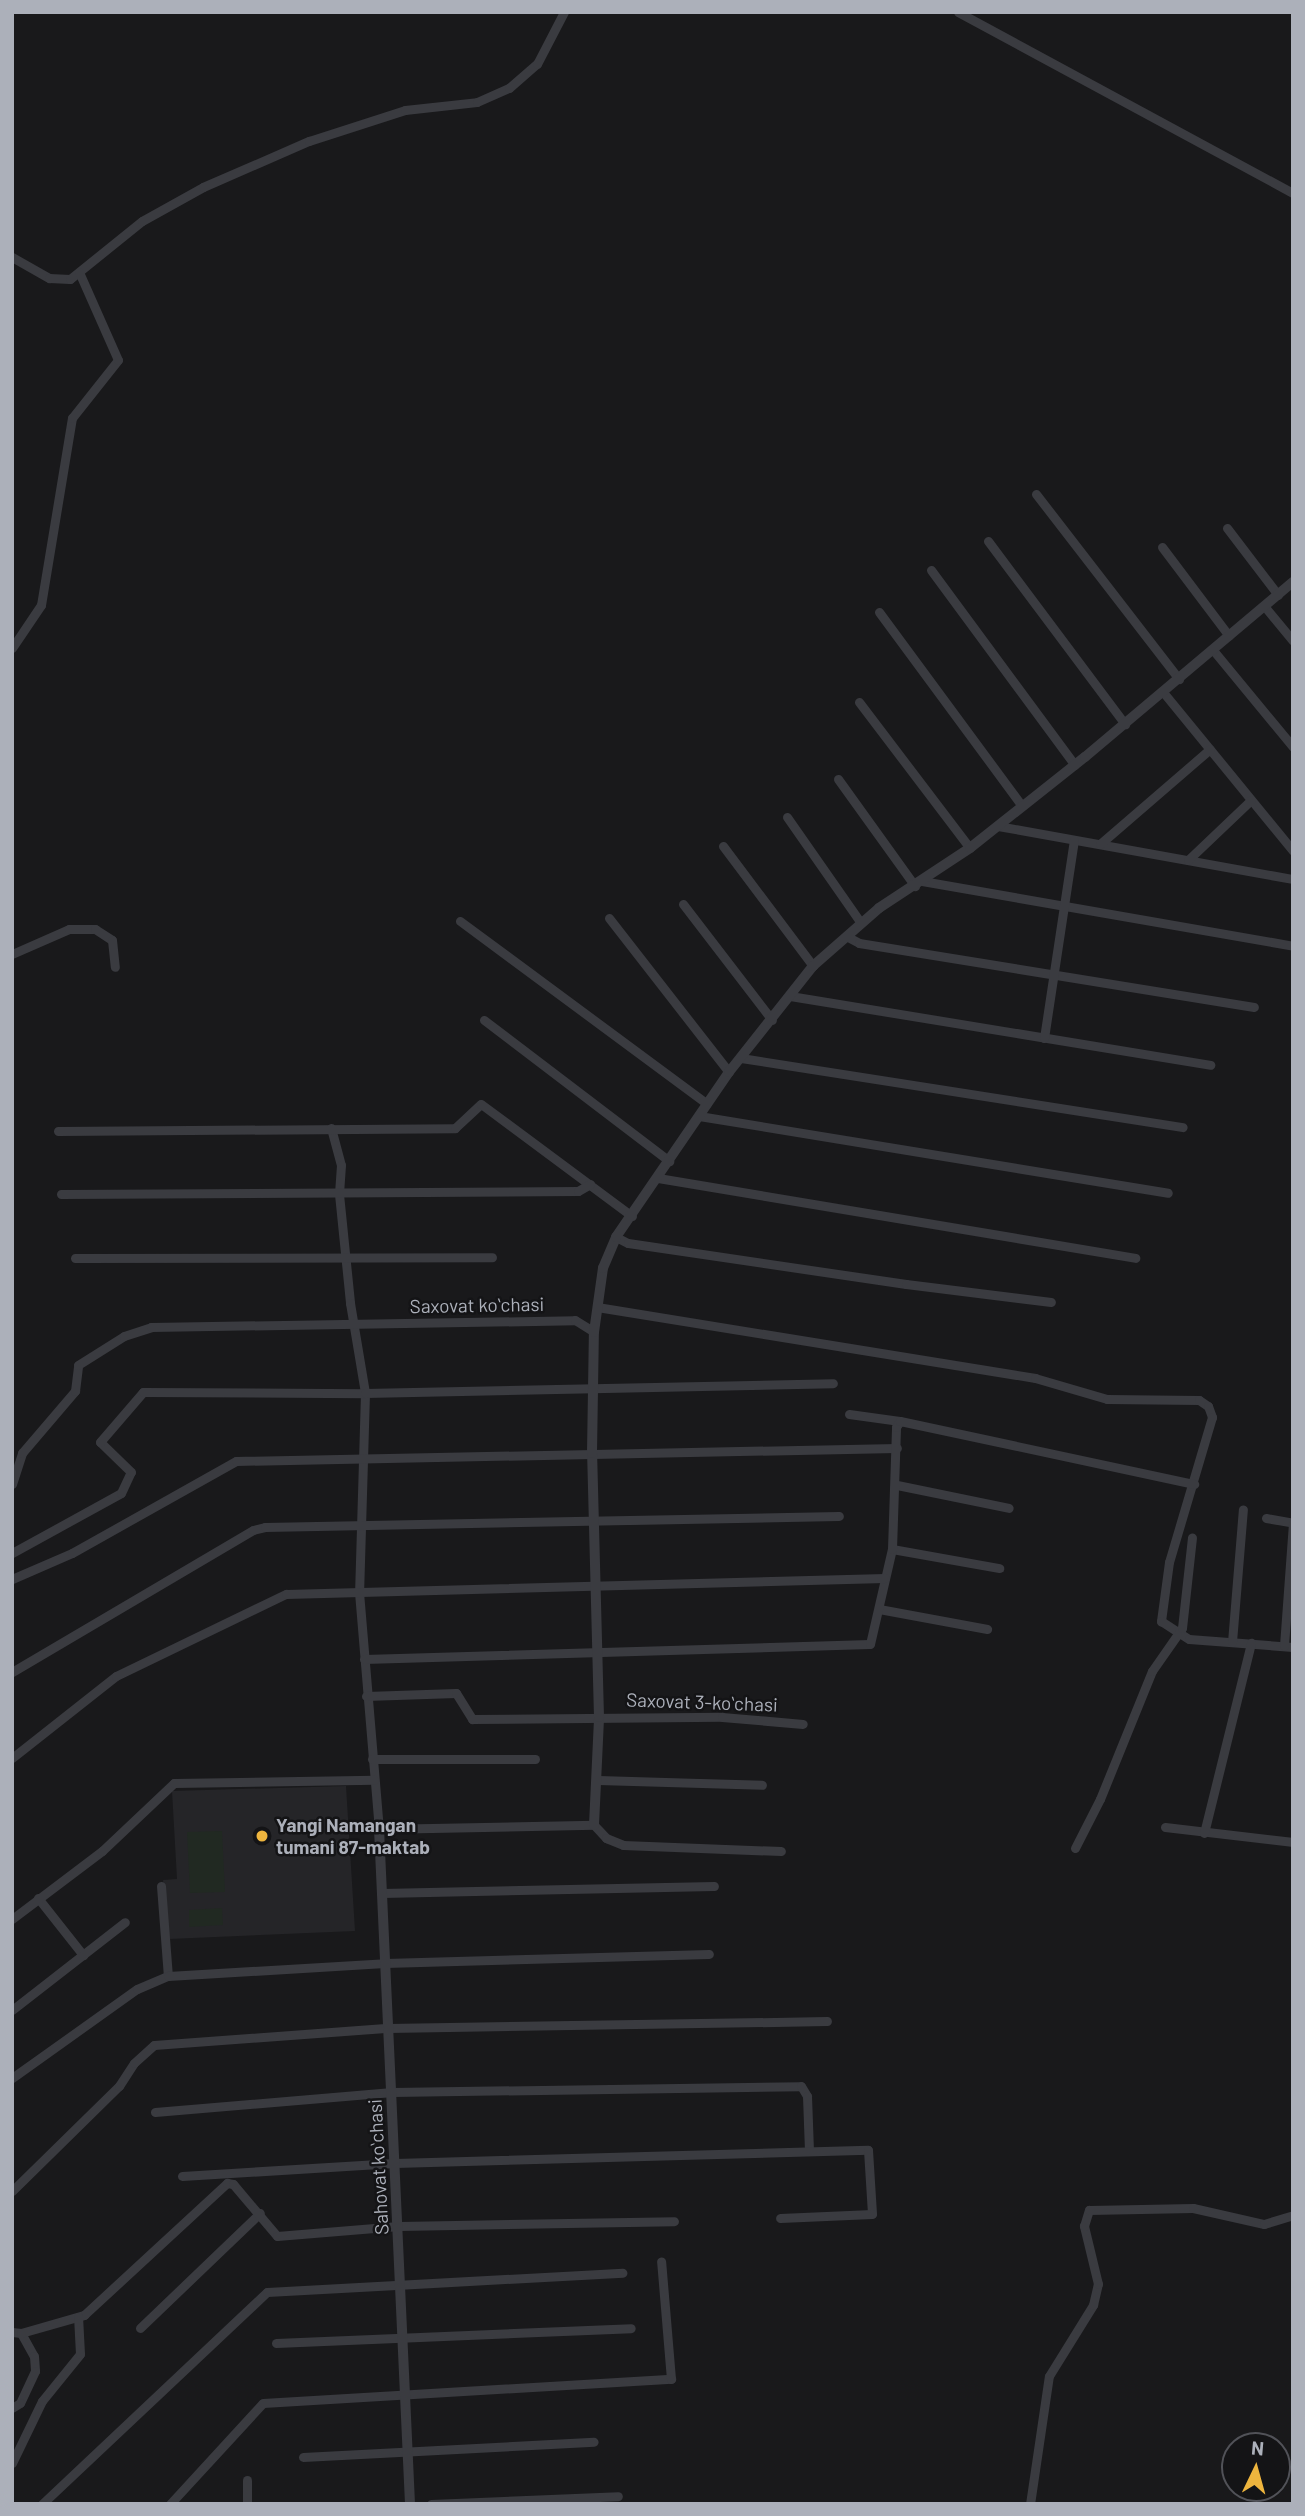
<!DOCTYPE html>
<html>
<head>
<meta charset="utf-8">
<style>
  body { margin:0 }
  #map { position:relative; width:1305px; height:2516px; overflow:hidden; background:#19191b; font-family:Barlow,sans-serif }
  div>[style] { position:absolute }
  .built>* { inset:0; background:#252528 }
  .green>* { inset:0; background:#212922 }
  .minor>* { height:9px; margin:-4.5px; padding:0 4.5px; transform-origin:4.5px; border-radius:4.5px; background:#3a3b40 }
  .tertiary>* { height:10px; margin:-5px; padding:0 5px; transform-origin:5px; border-radius:5px; background:#3a3b40 }
  .dots>* { width:19px; height:19px; translate:-50% -50%; box-sizing:border-box; border:4px solid #141416; border-radius:50% }
  span { translate:-50% -50%; white-space:nowrap; text-align:center; line-height:1.15; -webkit-text-stroke:5px #141416; paint-order:stroke }
  .street-label { font-size:19px; color:#acb0ba }
  .poi-label { font-size:19px; color:#acb0ba; font-weight:700 }
  .left { translate:0 -50%; text-align:left }
  .frame { position:absolute; inset:0; border:14px solid #acb0ba; pointer-events:none }
  .north { position:absolute; left:1221px; top:2432px; width:70px; height:70px; box-sizing:border-box; background:#141416; border:2px solid #515258; border-radius:50%; rotate:5deg; font-size:19px; font-weight:700; line-height:28px; text-align:center; color:#acb0ba }
  .north::after { content:''; display:block; margin:auto; width:24px; height:32px; background:#eeb53e; clip-path:polygon(50% 0,100% 100%,50% 72%,0 100%) }
</style>
</head>
<body>
<div id="map">
  <div class="built">
    <i style="clip-path:polygon(346px 1786px,355px 1931px,169px 1939px,163px 1880px,177px 1879px,172px 1791px)"></i>
  </div>
  <div class="green">
    <i style="clip-path:polygon(222px 1831px,225px 1892px,190px 1893px,187px 1832px)"></i>
    <i style="clip-path:polygon(222px 1908px,223px 1925px,189px 1927px,189px 1910px)"></i>
  </div>
  <div class="minor">
    <i style="left:958px;top:12px;width:381px;rotate:28.4deg"></i>
    <i style="left:12px;top:257px;width:43px;rotate:29.6deg"></i>
    <i style="left:49px;top:278px;width:21px;rotate:3deg"></i>
    <i style="left:70px;top:279px;width:92px;rotate:-38.9deg"></i>
    <i style="left:142px;top:221px;width:70px;rotate:-29.1deg"></i>
    <i style="left:203px;top:187px;width:116px;rotate:-23.5deg"></i>
    <i style="left:309px;top:141px;width:101px;rotate:-17.9deg"></i>
    <i style="left:405px;top:110px;width:72px;rotate:-6.3deg"></i>
    <i style="left:477px;top:102px;width:35px;rotate:-24deg"></i>
    <i style="left:509px;top:88px;width:37px;rotate:-41deg"></i>
    <i style="left:537px;top:64px;width:59px;rotate:-62.6deg"></i>
    <i style="left:1036px;top:494px;width:234px;rotate:52.3deg"></i>
    <i style="left:1227px;top:528px;width:84px;rotate:52.7deg"></i>
    <i style="left:988px;top:541px;width:229px;rotate:53.2deg"></i>
    <i style="left:1162px;top:547px;width:111px;rotate:53deg"></i>
    <i style="left:931px;top:570px;width:242px;rotate:53.6deg"></i>
    <i style="left:1265px;top:607px;width:44px;rotate:50.5deg"></i>
    <i style="left:879px;top:612px;width:241px;rotate:53.6deg"></i>
    <i style="left:12px;top:648px;width:52px;rotate:-56deg"></i>
    <i style="left:41px;top:605px;width:190px;rotate:-80.6deg"></i>
    <i style="left:72px;top:418px;width:74px;rotate:-51.6deg"></i>
    <i style="left:118px;top:360px;width:96px;rotate:-113.9deg"></i>
    <i style="left:1213px;top:650px;width:126px;rotate:50.5deg"></i>
    <i style="left:1163px;top:692px;width:205px;rotate:50.7deg"></i>
    <i style="left:859px;top:702px;width:183px;rotate:52.8deg"></i>
    <i style="left:838px;top:779px;width:132px;rotate:54.3deg"></i>
    <i style="left:787px;top:817px;width:129px;rotate:55.1deg"></i>
    <i style="left:998px;top:826px;width:300px;rotate:10.2deg"></i>
    <i style="left:1100px;top:844px;width:145px;rotate:-40.8deg"></i>
    <i style="left:723px;top:846px;width:150px;rotate:53.1deg"></i>
    <i style="left:1188px;top:860px;width:87px;rotate:-43.6deg"></i>
    <i style="left:922px;top:881px;width:377px;rotate:9.9deg"></i>
    <i style="left:683px;top:904px;width:146px;rotate:52.5deg"></i>
    <i style="left:609px;top:918px;width:195px;rotate:52.1deg"></i>
    <i style="left:460px;top:921px;width:307px;rotate:36.5deg"></i>
    <i style="left:846px;top:936px;width:15px;rotate:28deg"></i>
    <i style="left:859px;top:943px;width:400px;rotate:9.2deg"></i>
    <i style="left:12px;top:954px;width:62px;rotate:-23.7deg"></i>
    <i style="left:69px;top:929px;width:26px"></i>
    <i style="left:95px;top:929px;width:20px;rotate:33deg"></i>
    <i style="left:112px;top:940px;width:27px;rotate:84deg"></i>
    <i style="left:790px;top:996px;width:426px;rotate:9.3deg"></i>
    <i style="left:484px;top:1020px;width:233px;rotate:37.3deg"></i>
    <i style="left:1044px;top:1038px;width:200px;rotate:-81.4deg"></i>
    <i style="left:741px;top:1058px;width:447px;rotate:8.9deg"></i>
    <i style="left:699px;top:1116px;width:475px;rotate:9.3deg"></i>
    <i style="left:331px;top:1128px;width:38px;rotate:75deg"></i>
    <i style="left:341px;top:1165px;width:29px;rotate:94deg"></i>
    <i style="left:339px;top:1194px;width:110px;rotate:84.2deg"></i>
    <i style="left:350px;top:1303px;width:91px;rotate:80.5deg"></i>
    <i style="left:365px;top:1393px;width:199px;rotate:91.7deg"></i>
    <i style="left:359px;top:1592px;width:238px;rotate:85.2deg"></i>
    <i style="left:379px;top:1829px;width:215px;rotate:-1.1deg"></i>
    <i style="left:594px;top:1825px;width:18px;rotate:47deg"></i>
    <i style="left:606px;top:1838px;width:18px;rotate:22deg"></i>
    <i style="left:623px;top:1845px;width:158px;rotate:2.2deg"></i>
    <i style="left:58px;top:1131px;width:397px;rotate:-0.4deg"></i>
    <i style="left:455px;top:1128px;width:35px;rotate:-43deg"></i>
    <i style="left:481px;top:1104px;width:188px;rotate:36.6deg"></i>
    <i style="left:658px;top:1178px;width:484px;rotate:9.5deg"></i>
    <i style="left:61px;top:1194px;width:517px;rotate:-0.33deg"></i>
    <i style="left:578px;top:1191px;width:14px;rotate:-30deg"></i>
    <i style="left:616px;top:1237px;width:13px;rotate:27deg"></i>
    <i style="left:628px;top:1243px;width:281px;rotate:8.4deg"></i>
    <i style="left:906px;top:1284px;width:146px;rotate:7.1deg"></i>
    <i style="left:75px;top:1258px;width:417px;rotate:-0.1deg"></i>
    <i style="left:597px;top:1307px;width:444px;rotate:9.2deg"></i>
    <i style="left:1035px;top:1378px;width:75px;rotate:16.3deg"></i>
    <i style="left:1107px;top:1399px;width:92px;rotate:0.6deg"></i>
    <i style="left:1199px;top:1400px;width:11px;rotate:34deg"></i>
    <i style="left:1208px;top:1406px;width:12px;rotate:70deg"></i>
    <i style="left:1212px;top:1417px;width:151px;rotate:106.5deg"></i>
    <i style="left:1169px;top:1562px;width:60px;rotate:97.7deg"></i>
    <i style="left:1161px;top:1621px;width:33px;rotate:33deg"></i>
    <i style="left:1189px;top:1639px;width:104px;rotate:4.4deg"></i>
    <i style="left:849px;top:1414px;width:51px;rotate:7.8deg"></i>
    <i style="left:12px;top:1484px;width:33px;rotate:-72deg"></i>
    <i style="left:22px;top:1453px;width:82px;rotate:-49.5deg"></i>
    <i style="left:75px;top:1391px;width:26px;rotate:-83deg"></i>
    <i style="left:78px;top:1365px;width:54px;rotate:-32.2deg"></i>
    <i style="left:124px;top:1336px;width:28px;rotate:-18deg"></i>
    <i style="left:151px;top:1327px;width:424px;rotate:-0.9deg"></i>
    <i style="left:575px;top:1320px;width:22px;rotate:32deg"></i>
    <i style="left:897px;top:1485px;width:114px;rotate:11.6deg"></i>
    <i style="left:1266px;top:1518px;width:27px;rotate:10deg"></i>
    <i style="left:1293px;top:1523px;width:123px;rotate:94.2deg"></i>
    <i style="left:892px;top:1549px;width:109px;rotate:10.1deg"></i>
    <i style="left:12px;top:1553px;width:124px;rotate:-28.8deg"></i>
    <i style="left:121px;top:1493px;width:23px;rotate:-65deg"></i>
    <i style="left:131px;top:1472px;width:43px;rotate:-135.9deg"></i>
    <i style="left:100px;top:1442px;width:66px;rotate:-49.3deg"></i>
    <i style="left:143px;top:1392px;width:222px;rotate:0.3deg"></i>
    <i style="left:365px;top:1393px;width:468px;rotate:-1.2deg"></i>
    <i style="left:12px;top:1579px;width:65px;rotate:-23.4deg"></i>
    <i style="left:72px;top:1553px;width:188px;rotate:-29.3deg"></i>
    <i style="left:236px;top:1461px;width:661px;rotate:-1.13deg"></i>
    <i style="left:879px;top:1609px;width:110px;rotate:10.5deg"></i>
    <i style="left:1232px;top:1642px;width:133px;rotate:-85.3deg"></i>
    <i style="left:364px;top:1659px;width:506px;rotate:-1.7deg"></i>
    <i style="left:870px;top:1644px;width:98px;rotate:-77deg"></i>
    <i style="left:892px;top:1549px;width:122px;rotate:-88.1deg"></i>
    <i style="left:896px;top:1427px;width:7px;rotate:-56deg"></i>
    <i style="left:900px;top:1421px;width:301px;rotate:12.1deg"></i>
    <i style="left:12px;top:1672px;width:280px;rotate:-30.5deg"></i>
    <i style="left:253px;top:1530px;width:12px;rotate:-14deg"></i>
    <i style="left:265px;top:1527px;width:574px;rotate:-1.1deg"></i>
    <i style="left:366px;top:1696px;width:90px;rotate:-1.9deg"></i>
    <i style="left:456px;top:1693px;width:31px;rotate:58deg"></i>
    <i style="left:472px;top:1719px;width:250px;rotate:-0.5deg"></i>
    <i style="left:722px;top:1717px;width:81px;rotate:4.9deg"></i>
    <i style="left:12px;top:1758px;width:132px;rotate:-38.3deg"></i>
    <i style="left:116px;top:1676px;width:189px;rotate:-25.8deg"></i>
    <i style="left:286px;top:1594px;width:599px;rotate:-1.53deg"></i>
    <i style="left:372px;top:1759px;width:163px"></i>
    <i style="left:598px;top:1780px;width:164px;rotate:1.7deg"></i>
    <i style="left:1165px;top:1827px;width:129px;rotate:6.7deg"></i>
    <i style="left:1204px;top:1833px;width:196px;rotate:-76.1deg"></i>
    <i style="left:1075px;top:1848px;width:55px;rotate:-63deg"></i>
    <i style="left:1100px;top:1799px;width:138px;rotate:-67.9deg"></i>
    <i style="left:1152px;top:1671px;width:52px;rotate:-55.1deg"></i>
    <i style="left:1182px;top:1628px;width:91px;rotate:-83.7deg"></i>
    <i style="left:161px;top:1886px;width:90px;rotate:85.6deg"></i>
    <i style="left:382px;top:1893px;width:332px;rotate:-1.2deg"></i>
    <i style="left:38px;top:1898px;width:73px;rotate:51.7deg"></i>
    <i style="left:12px;top:1919px;width:113px;rotate:-37.1deg"></i>
    <i style="left:102px;top:1851px;width:99px;rotate:-43.4deg"></i>
    <i style="left:174px;top:1783px;width:200px;rotate:-0.9deg"></i>
    <i style="left:12px;top:2010px;width:143px;rotate:-37.9deg"></i>
    <i style="left:12px;top:2078px;width:153px;rotate:-35.5deg"></i>
    <i style="left:137px;top:1989px;width:34px;rotate:-23deg"></i>
    <i style="left:168px;top:1976px;width:217px;rotate:-3.4deg"></i>
    <i style="left:385px;top:1963px;width:324px;rotate:-1.6deg"></i>
    <i style="left:155px;top:2112px;width:238px;rotate:-4.8deg"></i>
    <i style="left:392px;top:2092px;width:409px;rotate:-0.8deg"></i>
    <i style="left:801px;top:2086px;width:12px;rotate:59deg"></i>
    <i style="left:807px;top:2096px;width:54px;rotate:87.9deg"></i>
    <i style="left:182px;top:2176px;width:213px;rotate:-3.5deg"></i>
    <i style="left:395px;top:2163px;width:473px;rotate:-1.6deg"></i>
    <i style="left:868px;top:2150px;width:64px;rotate:86.4deg"></i>
    <i style="left:872px;top:2214px;width:92px;rotate:177.5deg"></i>
    <i style="left:12px;top:2191px;width:150px;rotate:-44.5deg"></i>
    <i style="left:119px;top:2086px;width:27px;rotate:-57deg"></i>
    <i style="left:134px;top:2063px;width:27px;rotate:-42deg"></i>
    <i style="left:154px;top:2045px;width:235px;rotate:-4.2deg"></i>
    <i style="left:388px;top:2028px;width:439px;rotate:-0.9deg"></i>
    <i style="left:140px;top:2328px;width:166px;rotate:-43.8deg"></i>
    <i style="left:12px;top:2332px;width:9px;rotate:6deg"></i>
    <i style="left:21px;top:2333px;width:26px;rotate:61deg"></i>
    <i style="left:34px;top:2356px;width:15px;rotate:86deg"></i>
    <i style="left:35px;top:2371px;width:35px;rotate:115deg"></i>
    <i style="left:20px;top:2403px;width:9px;rotate:148deg"></i>
    <i style="left:21px;top:2333px;width:66px;rotate:-15.9deg"></i>
    <i style="left:84px;top:2315px;width:195px;rotate:-42.7deg"></i>
    <i style="left:227px;top:2183px;width:6px;rotate:9deg"></i>
    <i style="left:233px;top:2184px;width:68px;rotate:49.8deg"></i>
    <i style="left:277px;top:2236px;width:122px;rotate:-4.7deg"></i>
    <i style="left:399px;top:2226px;width:275px;rotate:-1deg"></i>
    <i style="left:276px;top:2343px;width:355px;rotate:-2.4deg"></i>
    <i style="left:303px;top:2457px;width:291px;rotate:-3deg"></i>
    <i style="left:12px;top:2463px;width:69px;rotate:-64.2deg"></i>
    <i style="left:42px;top:2401px;width:60px;rotate:-51deg"></i>
    <i style="left:80px;top:2354px;width:37px;rotate:-93deg"></i>
    <i style="left:247px;top:2480px;width:24px;rotate:90deg"></i>
    <i style="left:42px;top:2504px;width:309px;rotate:-43.3deg"></i>
    <i style="left:267px;top:2292px;width:356px;rotate:-3.1deg"></i>
    <i style="left:170px;top:2504px;width:137px;rotate:-47.4deg"></i>
    <i style="left:263px;top:2403px;width:409px;rotate:-3.4deg"></i>
    <i style="left:671px;top:2379px;width:118px;rotate:-94.8deg"></i>
    <i style="left:431px;top:2504px;width:187px;rotate:-2.4deg"></i>
    <i style="left:1030px;top:2504px;width:129px;rotate:-81.6deg"></i>
    <i style="left:1049px;top:2376px;width:84px;rotate:-58.2deg"></i>
    <i style="left:1093px;top:2305px;width:22px;rotate:-77deg"></i>
    <i style="left:1098px;top:2284px;width:60px;rotate:-103.6deg"></i>
    <i style="left:1084px;top:2226px;width:17px;rotate:-73deg"></i>
    <i style="left:1089px;top:2210px;width:104px;rotate:-1.1deg"></i>
    <i style="left:1193px;top:2208px;width:73px;rotate:12.7deg"></i>
    <i style="left:1264px;top:2224px;width:30px;rotate:-17deg"></i>
  </div>
  <div class="tertiary">
    <i style="left:594px;top:1825px;width:108px;rotate:-87.3deg"></i>
    <i style="left:599px;top:1717px;width:264px;rotate:-91.5deg"></i>
    <i style="left:592px;top:1453px;width:121px;rotate:-89.1deg"></i>
    <i style="left:594px;top:1332px;width:65px;rotate:-82deg"></i>
    <i style="left:603px;top:1268px;width:34px;rotate:-67deg"></i>
    <i style="left:616px;top:1237px;width:200px;rotate:-55.6deg"></i>
    <i style="left:729px;top:1072px;width:135px;rotate:-51.6deg"></i>
    <i style="left:813px;top:966px;width:88px;rotate:-41.3deg"></i>
    <i style="left:879px;top:908px;width:109px;rotate:-33.4deg"></i>
    <i style="left:970px;top:848px;width:147px;rotate:-38.4deg"></i>
    <i style="left:1085px;top:757px;width:272px;rotate:-40.1deg"></i>
    <i style="left:379px;top:1829px;width:676px;rotate:87.37deg"></i>
  </div>
  <div class="dots">
    <i style="left:262px;top:1836px;background:#eeb53e"></i>
  </div>
  <div class="street-label">
    <span style="left:477px;top:1305px;rotate:-1deg">Saxovat koʻchasi</span>
    <span style="left:702px;top:1702px;rotate:2deg">Saxovat 3-koʻchasi</span>
    <span style="left:378px;top:2167px;rotate:-93deg">Sahovat koʻchasi</span>
  </div>
  <div class="poi-label">
    <span class="left" style="left:276px;top:1836px">Yangi Namangan<br>tumani 87-maktab</span>
  </div>
  <div class="frame"></div>
  <div class="north">N</div>
</div>
</body>
</html>
